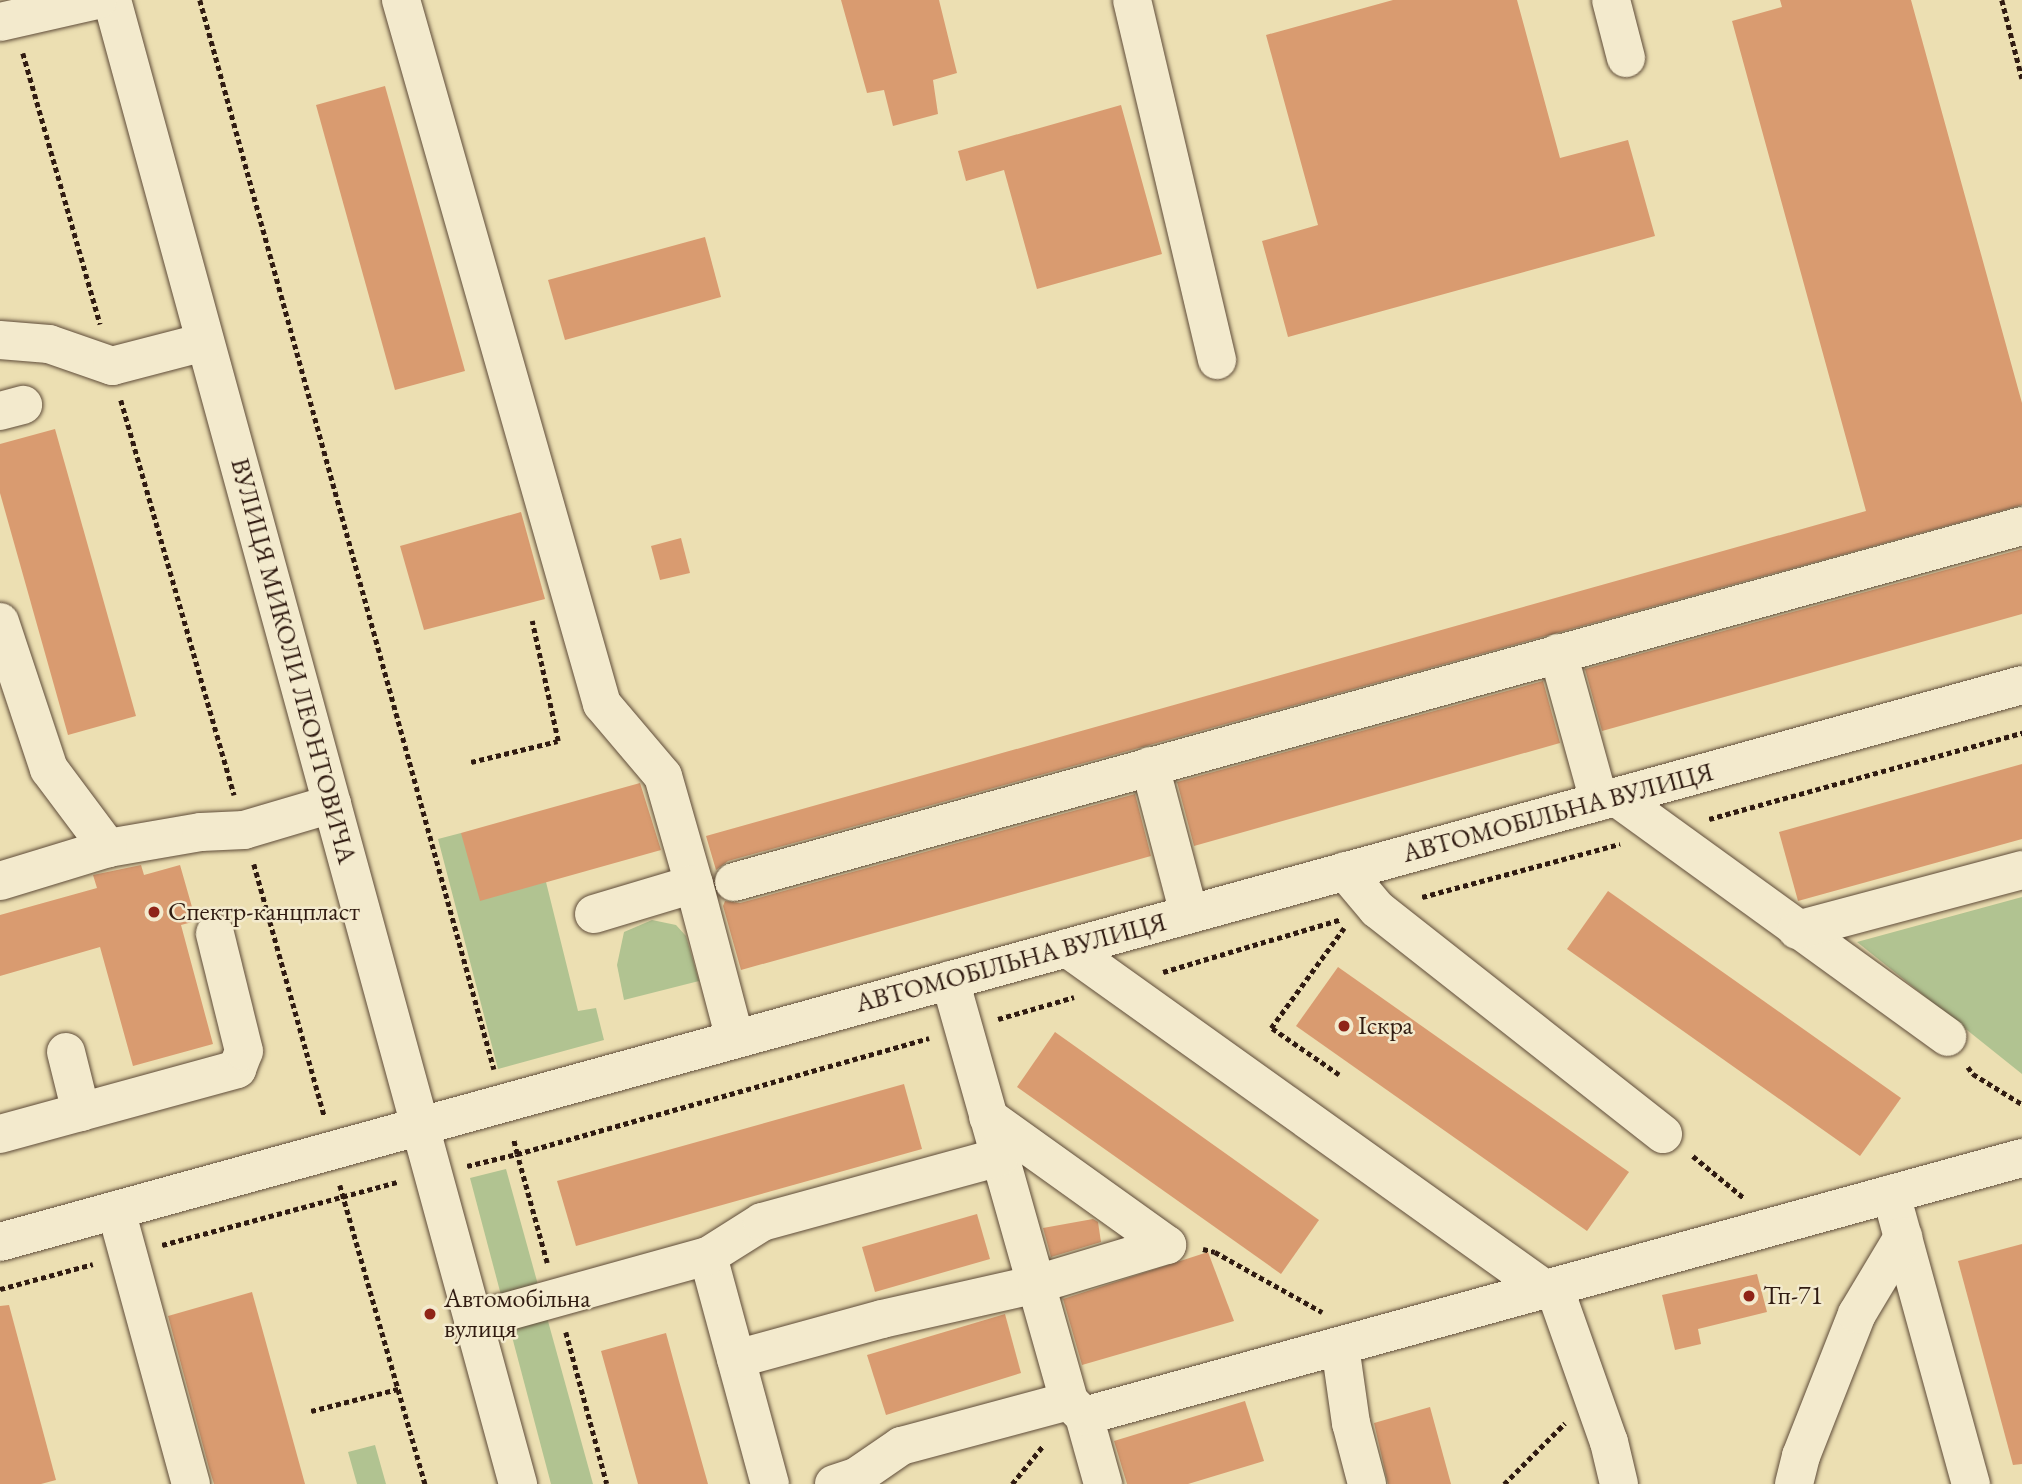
<!DOCTYPE html>
<html>
<head>
<meta charset="utf-8">
<style>
  body { margin:0 }
  #map { position:relative; width:2022px; height:1484px; overflow:hidden; background:#ecdfb2; font-family:"EB Garamond",serif }
  div>[style] { position:absolute }
  .green>* { inset:0; background:#b1c391 }
  .building>* { inset:0; background:#d99b70 }
  .path>* { height:4.5px; margin-top:-2.25px; transform-origin:0; background:repeating-linear-gradient(90deg,#301b11 0 5px,transparent 0 8.5px) }
  .roads { filter:drop-shadow(0 0 2px #5f4c39) drop-shadow(0 0 2px #5f4c39) }
  .minor>* { height:38px; margin:-19px; padding:0 19px; transform-origin:19px; border-radius:19px; background:#f3eacd }
  .dots>* { width:19px; height:19px; translate:-50% -50%; box-sizing:border-box; border:4px solid #f3eacd; border-radius:50% }
  span { translate:-50% -50%; white-space:nowrap; text-align:center; line-height:1.15; -webkit-text-stroke:5px #f3eacd; paint-order:stroke }
  .street-label { font-size:26px; color:#301b11 }
  .poi-label { font-size:26px; color:#301b11 }
  .left { translate:0 -50%; text-align:left }
</style>
</head>
<body>
<div id="map">
  <div class="green">
    <i style="clip-path:polygon(461px 833px,546px 882px,578px 1011px,596px 1008px,604px 1040px,498px 1069px,438px 839px)"></i>
    <i style="clip-path:polygon(2022px 897px,2022px 1074px,1857px 942px)"></i>
    <i style="clip-path:polygon(652px 920px,676px 925px,686px 936px,699px 981px,624px 1000px,617px 965px,624px 932px)"></i>
    <i style="clip-path:polygon(506px 1169px,593px 1484px,551px 1484px,470px 1178px)"></i>
    <i style="clip-path:polygon(375px 1445px,386px 1484px,357px 1484px,348px 1452px)"></i>
  </div>
  <div class="building">
    <i style="clip-path:polygon(841px 0,939px 0,957px 73px,933px 80px,938px 114px,893px 126px,884px 90px,867px 93px)"></i>
    <i style="clip-path:polygon(1393px 0,1517px 0,1560px 158px,1628px 140px,1655px 236px,1288px 337px,1262px 241px,1318px 225px,1266px 35px)"></i>
    <i style="clip-path:polygon(1780px 0,1911px 0,2022px 403px,2022px 505px,728px 861px,716px 870px,706px 836px,1866px 511px,1732px 21px,1782px 7px)"></i>
    <i style="clip-path:polygon(385px 86px,465px 371px,395px 390px,316px 105px)"></i>
    <i style="clip-path:polygon(1121px 105px,1162px 254px,1037px 289px,1004px 170px,966px 181px,958px 151px)"></i>
    <i style="clip-path:polygon(705px 237px,721px 297px,565px 340px,548px 280px)"></i>
    <i style="clip-path:polygon(55px 429px,136px 716px,68px 735px,0 493px,0 444px)"></i>
    <i style="clip-path:polygon(521px 512px,545px 599px,424px 630px,400px 546px)"></i>
    <i style="clip-path:polygon(681px 538px,690px 573px,660px 580px,651px 546px)"></i>
    <i style="clip-path:polygon(2022px 549px,2022px 614px,1602px 731px,1585px 669px)"></i>
    <i style="clip-path:polygon(1543px 681px,1560px 743px,1194px 846px,1177px 782px)"></i>
    <i style="clip-path:polygon(2022px 764px,2022px 839px,1798px 901px,1779px 832px)"></i>
    <i style="clip-path:polygon(640px 783px,661px 850px,480px 901px,461px 833px)"></i>
    <i style="clip-path:polygon(1135px 794px,1151px 856px,741px 970px,723px 906px,725px 901px,740px 903px)"></i>
    <i style="clip-path:polygon(141px 865px,144px 875px,180px 865px,196px 921px,181px 925px,213px 1044px,133px 1066px,100px 947px,0 976px,0 915px,97px 888px,93px 875px)"></i>
    <i style="clip-path:polygon(1608px 891px,1901px 1098px,1860px 1156px,1567px 949px)"></i>
    <i style="clip-path:polygon(1338px 967px,1629px 1172px,1587px 1231px,1296px 1026px)"></i>
    <i style="clip-path:polygon(1055px 1032px,1319px 1220px,1281px 1274px,1017px 1087px)"></i>
    <i style="clip-path:polygon(904px 1084px,922px 1149px,576px 1246px,557px 1181px)"></i>
    <i style="clip-path:polygon(977px 1214px,990px 1259px,875px 1292px,862px 1247px)"></i>
    <i style="clip-path:polygon(1093px 1219px,1098px 1222px,1101px 1242px,1051px 1257px,1043px 1228px)"></i>
    <i style="clip-path:polygon(2022px 1244px,2022px 1464px,2013px 1465px,1958px 1261px)"></i>
    <i style="clip-path:polygon(1208px 1252px,1234px 1321px,1082px 1365px,1063px 1299px)"></i>
    <i style="clip-path:polygon(1757px 1274px,1767px 1312px,1698px 1329px,1701px 1344px,1675px 1350px,1662px 1295px)"></i>
    <i style="clip-path:polygon(252px 1292px,305px 1484px,214px 1484px,209px 1468px,168px 1316px)"></i>
    <i style="clip-path:polygon(9px 1305px,56px 1480px,41px 1484px,0 1484px,0 1306px)"></i>
    <i style="clip-path:polygon(1005px 1314px,1021px 1373px,886px 1415px,867px 1355px)"></i>
    <i style="clip-path:polygon(666px 1333px,679px 1381px,708px 1484px,638px 1484px,601px 1351px)"></i>
    <i style="clip-path:polygon(1245px 1401px,1264px 1461px,1188px 1484px,1127px 1484px,1114px 1441px)"></i>
    <i style="clip-path:polygon(1430px 1407px,1451px 1484px,1388px 1484px,1374px 1423px)"></i>
  </div>
  <div class="path">
    <i style="left:200px;top:0;width:1109px;rotate:74.62deg"></i>
    <i style="left:2002px;top:0;width:81px;rotate:75.6deg"></i>
    <i style="left:23px;top:53px;width:282px;rotate:74.1deg"></i>
    <i style="left:121px;top:400px;width:411px;rotate:74deg"></i>
    <i style="left:471px;top:762px;width:89px;rotate:-13.6deg"></i>
    <i style="left:558px;top:741px;width:123px;rotate:-102.2deg"></i>
    <i style="left:1709px;top:819px;width:325px;rotate:-15.4deg"></i>
    <i style="left:254px;top:864px;width:261px;rotate:74.4deg"></i>
    <i style="left:1422px;top:897px;width:205px;rotate:-15deg"></i>
    <i style="left:1163px;top:972px;width:184px;rotate:-16.5deg"></i>
    <i style="left:998px;top:1019px;width:79px;rotate:-16.1deg"></i>
    <i style="left:1968px;top:1067px;width:9px;rotate:54deg"></i>
    <i style="left:1973px;top:1074px;width:57px;rotate:31.5deg"></i>
    <i style="left:1339px;top:1075px;width:83px;rotate:-145.3deg"></i>
    <i style="left:1271px;top:1028px;width:124px;rotate:-53.9deg"></i>
    <i style="left:1693px;top:1156px;width:65px;rotate:39.4deg"></i>
    <i style="left:467px;top:1166px;width:51px;rotate:-13.5deg"></i>
    <i style="left:517px;top:1154px;width:16px;rotate:-104deg"></i>
    <i style="left:340px;top:1185px;width:311px;rotate:74.1deg"></i>
    <i style="left:162px;top:1245px;width:243px;rotate:-15deg"></i>
    <i style="left:1203px;top:1249px;width:12px;rotate:14deg"></i>
    <i style="left:1215px;top:1252px;width:123px;rotate:29.3deg"></i>
    <i style="left:547px;top:1263px;width:113px;rotate:-105.4deg"></i>
    <i style="left:517px;top:1154px;width:428px;rotate:-15.7deg"></i>
    <i style="left:0;top:1289px;width:96px;rotate:-15deg"></i>
    <i style="left:566px;top:1332px;width:157px;rotate:74.9deg"></i>
    <i style="left:311px;top:1411px;width:90px;rotate:-14.2deg"></i>
    <i style="left:1012px;top:1484px;width:48px;rotate:-51deg"></i>
    <i style="left:1504px;top:1484px;width:86px;rotate:-45deg"></i>
  </div>
  <div class="roads">
    <div class="minor">
      <i style="left:112px;top:0;width:1539px;rotate:74.7deg"></i>
      <i style="left:401px;top:0;width:732px;rotate:74.07deg"></i>
      <i style="left:602px;top:704px;width:94px;rotate:49.7deg"></i>
      <i style="left:663px;top:776px;width:112px;rotate:74deg"></i>
      <i style="left:1132px;top:0;width:370px;rotate:76.7deg"></i>
      <i style="left:1611px;top:0;width:60px;rotate:75.5deg"></i>
      <i style="left:0;top:22px;width:100px;rotate:-12.7deg"></i>
      <i style="left:0;top:340px;width:49px;rotate:4.7deg"></i>
      <i style="left:49px;top:344px;width:67px;rotate:19.2deg"></i>
      <i style="left:112px;top:366px;width:96px;rotate:-14.5deg"></i>
      <i style="left:0;top:411px;width:24px;rotate:-15deg"></i>
      <i style="left:0;top:622px;width:155px;rotate:71.6deg"></i>
      <i style="left:49px;top:769px;width:99px;rotate:53.2deg"></i>
      <i style="left:108px;top:848px;width:94px;rotate:-9.8deg"></i>
      <i style="left:201px;top:832px;width:43px;rotate:-2.7deg"></i>
      <i style="left:244px;top:830px;width:92px;rotate:-16.5deg"></i>
      <i style="left:1558px;top:653px;width:154px;rotate:74.5deg"></i>
      <i style="left:1150px;top:766px;width:153px;rotate:75.2deg"></i>
      <i style="left:1616px;top:797px;width:409px;rotate:35.9deg"></i>
      <i style="left:1345px;top:871px;width:50px;rotate:49.9deg"></i>
      <i style="left:1377px;top:909px;width:364px;rotate:38.2deg"></i>
      <i style="left:0;top:881px;width:113px;rotate:-17deg"></i>
      <i style="left:734px;top:882px;width:1336px;rotate:-15.45deg"></i>
      <i style="left:594px;top:914px;width:104px;rotate:-16.7deg"></i>
      <i style="left:694px;top:884px;width:160px;rotate:75.2deg"></i>
      <i style="left:1797px;top:930px;width:233px;rotate:-14.9deg"></i>
      <i style="left:1067px;top:948px;width:589px;rotate:35.53deg"></i>
      <i style="left:950px;top:980px;width:437px;rotate:74.2deg"></i>
      <i style="left:1069px;top:1401px;width:21px;rotate:45deg"></i>
      <i style="left:1084px;top:1416px;width:71px;rotate:74.4deg"></i>
      <i style="left:66px;top:1052px;width:62px;rotate:76deg"></i>
      <i style="left:0;top:1134px;width:246px;rotate:-15.3deg"></i>
      <i style="left:237px;top:1069px;width:19px;rotate:-69deg"></i>
      <i style="left:244px;top:1051px;width:121px;rotate:-103.9deg"></i>
      <i style="left:1891px;top:1194px;width:301px;rotate:74.6deg"></i>
      <i style="left:116px;top:1210px;width:284px;rotate:74.7deg"></i>
      <i style="left:0;top:1242px;width:2097px;rotate:-15.4deg"></i>
      <i style="left:708px;top:1256px;width:236px;rotate:74.8deg"></i>
      <i style="left:1554px;top:1287px;width:164px;rotate:70.5deg"></i>
      <i style="left:1609px;top:1442px;width:43px;rotate:76.6deg"></i>
      <i style="left:473px;top:1321px;width:244px;rotate:-15.5deg"></i>
      <i style="left:708px;top:1256px;width:64px;rotate:-32.2deg"></i>
      <i style="left:762px;top:1222px;width:246px;rotate:-15.3deg"></i>
      <i style="left:1340px;top:1346px;width:78px;rotate:81.9deg"></i>
      <i style="left:1351px;top:1423px;width:63px;rotate:75.3deg"></i>
      <i style="left:736px;top:1359px;width:151px;rotate:-15.3deg"></i>
      <i style="left:882px;top:1319px;width:159px;rotate:-12.7deg"></i>
      <i style="left:1037px;top:1284px;width:136px;rotate:-16.7deg"></i>
      <i style="left:1167px;top:1245px;width:220px;rotate:-144.4deg"></i>
      <i style="left:1084px;top:1416px;width:973px;rotate:-15.38deg"></i>
      <i style="left:834px;top:1484px;width:23px;rotate:-18deg"></i>
      <i style="left:856px;top:1477px;width:55px;rotate:-34.6deg"></i>
      <i style="left:901px;top:1446px;width:174px;rotate:-15deg"></i>
      <i style="left:1794px;top:1484px;width:29px;rotate:-76deg"></i>
      <i style="left:1801px;top:1456px;width:153px;rotate:-68.5deg"></i>
      <i style="left:1857px;top:1314px;width:90px;rotate:-59.1deg"></i>
    </div>
  </div>
  <div class="dots">
    <i style="left:154px;top:912px;background:#8f2418"></i>
    <i style="left:1344px;top:1026px;background:#8f2418"></i>
    <i style="left:1749px;top:1296px;background:#8f2418"></i>
    <i style="left:430px;top:1314px;background:#8f2418"></i>
  </div>
  <div class="street-label">
    <span style="left:293px;top:661px;rotate:75deg">ВУЛИЦЯ МИКОЛИ ЛЕОНТОВИЧА</span>
    <span style="left:1558px;top:813px;rotate:-15deg">АВТОМОБІЛЬНА ВУЛИЦЯ</span>
    <span style="left:1011px;top:963px;rotate:-15deg">АВТОМОБІЛЬНА ВУЛИЦЯ</span>
  </div>
  <div class="poi-label">
    <span class="left" style="left:168px;top:912px">Спектр-канцпласт</span>
    <span class="left" style="left:1358px;top:1026px">Іскра</span>
    <span class="left" style="left:1763px;top:1296px">Тп-71</span>
    <span class="left" style="left:444px;top:1314px">Автомобільна<br>вулиця</span>
  </div>
</div>
</body>
</html>
